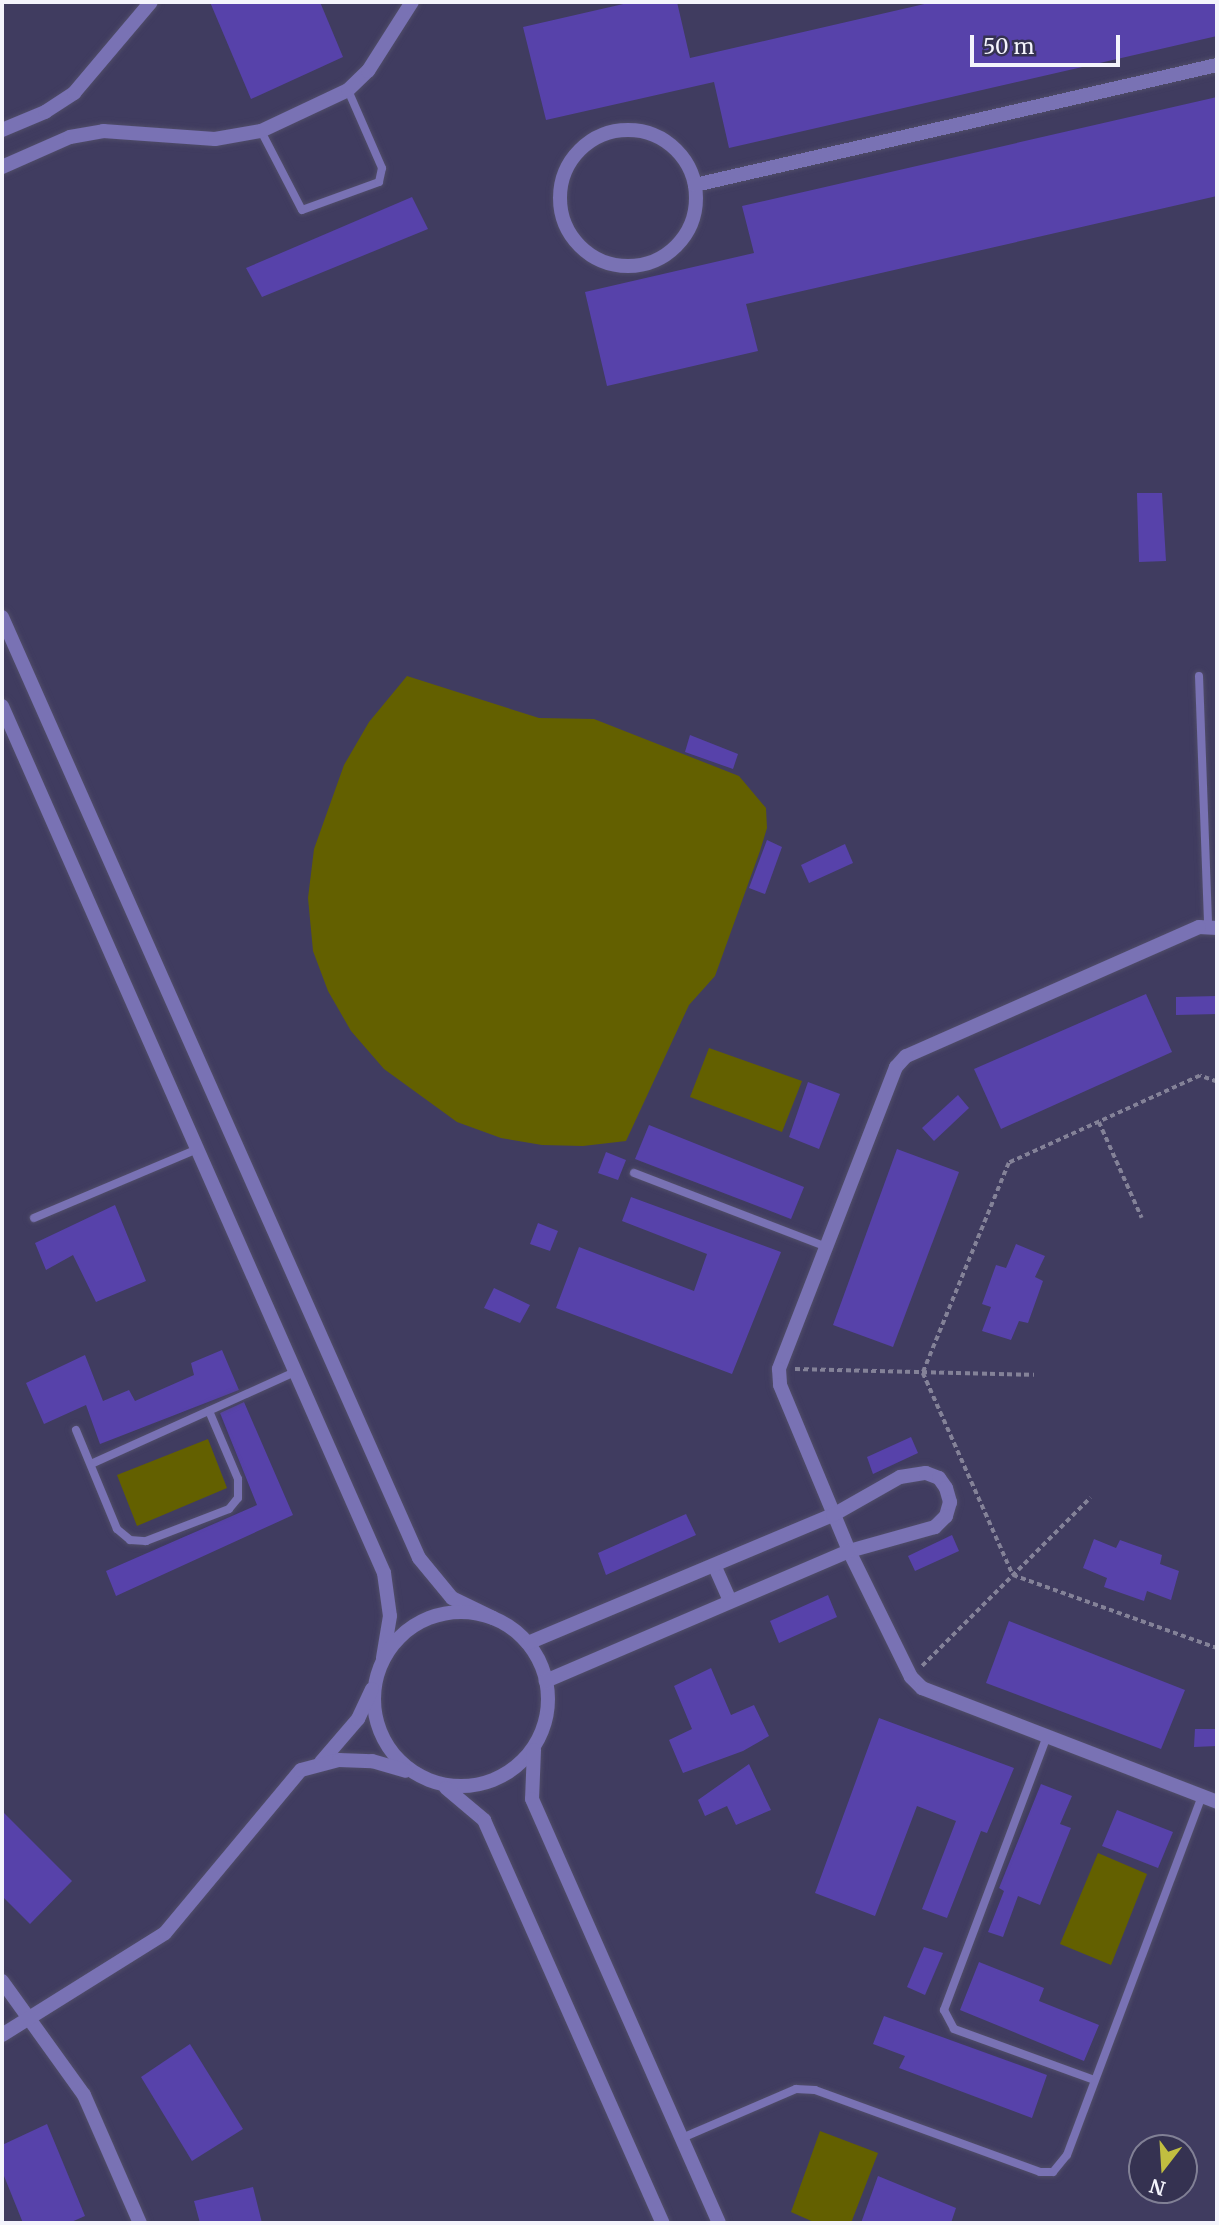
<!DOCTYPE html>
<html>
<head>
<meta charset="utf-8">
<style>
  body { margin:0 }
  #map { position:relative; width:1219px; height:2225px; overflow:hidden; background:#353251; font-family:Merriweather,serif }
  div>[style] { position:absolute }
  .built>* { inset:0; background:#403c60 }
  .green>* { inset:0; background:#636000 }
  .building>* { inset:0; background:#5742aa }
  .path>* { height:3.5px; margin-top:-1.75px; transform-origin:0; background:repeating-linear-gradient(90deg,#848298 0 5px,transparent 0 8.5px) }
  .roads { filter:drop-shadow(0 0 2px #504d69) drop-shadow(0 0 2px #504d69) }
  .lane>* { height:8px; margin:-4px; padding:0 4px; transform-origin:4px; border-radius:4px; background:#7972b4 }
  .street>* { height:14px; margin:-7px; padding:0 7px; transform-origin:7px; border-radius:7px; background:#7972b4 }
  .street>.ring { margin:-7px; padding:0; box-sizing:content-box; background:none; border:14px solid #7972b4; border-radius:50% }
  span { translate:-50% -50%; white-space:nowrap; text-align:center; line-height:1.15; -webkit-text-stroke:5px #353251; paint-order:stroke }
  .frame { position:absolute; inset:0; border:4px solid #f4f4fc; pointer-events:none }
  .north { position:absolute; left:1128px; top:2134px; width:70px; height:70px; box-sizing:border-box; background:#353251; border:2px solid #818095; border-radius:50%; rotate:197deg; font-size:19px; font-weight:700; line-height:28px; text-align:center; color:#f4f4fc }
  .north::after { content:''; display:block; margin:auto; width:24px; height:32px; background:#c1be40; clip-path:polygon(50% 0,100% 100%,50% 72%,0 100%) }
  .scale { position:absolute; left:970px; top:35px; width:150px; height:32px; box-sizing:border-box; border:4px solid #f4f4fc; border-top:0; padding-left:9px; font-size:21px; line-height:24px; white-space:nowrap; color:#f4f4fc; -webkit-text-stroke:5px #353251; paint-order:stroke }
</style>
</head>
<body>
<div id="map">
  <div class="built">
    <i style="clip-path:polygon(evenodd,2px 2px,1217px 2px,1217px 2223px,2px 2223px,2px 2px,1142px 2148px,1184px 2148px,1184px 2190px,1142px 2190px,1142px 2148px)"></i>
  </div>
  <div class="green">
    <i style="clip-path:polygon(407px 676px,539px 718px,594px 719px,739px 776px,766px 808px,767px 828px,760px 851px,715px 976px,689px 1005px,626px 1141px,583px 1146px,542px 1145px,501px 1138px,457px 1122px,384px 1069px,351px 1031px,328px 991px,313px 951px,308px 898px,314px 849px,344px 765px,369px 722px)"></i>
    <i style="clip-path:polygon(709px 1048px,802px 1081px,782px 1132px,690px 1097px)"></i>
    <i style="clip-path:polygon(208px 1439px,227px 1488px,137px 1526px,117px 1475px)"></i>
    <i style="clip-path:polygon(1098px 1853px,1147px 1874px,1111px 1965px,1060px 1944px)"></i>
    <i style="clip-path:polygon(820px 2131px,878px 2153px,851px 2223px,816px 2223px,791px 2212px)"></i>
  </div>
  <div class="building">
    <i style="clip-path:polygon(210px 2px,320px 2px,343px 57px,251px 99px)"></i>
    <i style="clip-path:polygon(632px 2px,677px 2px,690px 58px,933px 2px,1217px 2px,1217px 36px,729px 148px,714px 82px,546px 120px,523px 27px)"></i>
    <i style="clip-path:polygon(1217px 97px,1217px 196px,746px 304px,758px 351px,607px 386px,585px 292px,754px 253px,742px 206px)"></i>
    <i style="clip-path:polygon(412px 197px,428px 229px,262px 297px,246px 268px)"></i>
    <i style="clip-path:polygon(1137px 493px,1162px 493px,1166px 561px,1139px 562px)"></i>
    <i style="clip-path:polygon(690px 735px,738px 754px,733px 769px,685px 752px)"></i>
    <i style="clip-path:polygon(767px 840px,782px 847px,765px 894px,749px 888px)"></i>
    <i style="clip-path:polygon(845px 844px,853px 863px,809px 883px,801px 865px)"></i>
    <i style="clip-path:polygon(1146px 994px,1172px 1052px,1001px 1129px,974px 1069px)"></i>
    <i style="clip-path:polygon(1217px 996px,1217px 1014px,1176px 1015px,1176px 997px)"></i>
    <i style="clip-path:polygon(808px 1082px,840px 1094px,819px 1149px,789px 1137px)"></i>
    <i style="clip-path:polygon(958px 1095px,969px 1108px,934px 1141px,922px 1128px)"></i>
    <i style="clip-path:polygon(649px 1125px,804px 1187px,791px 1219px,635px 1159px)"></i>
    <i style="clip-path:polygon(897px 1149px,959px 1172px,893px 1347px,833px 1325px)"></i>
    <i style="clip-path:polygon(606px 1152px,626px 1160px,618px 1180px,598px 1173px)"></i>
    <i style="clip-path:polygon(631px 1197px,781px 1252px,732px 1374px,556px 1308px,579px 1247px,694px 1291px,707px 1254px,622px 1221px)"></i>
    <i style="clip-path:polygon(115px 1205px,146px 1281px,96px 1302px,73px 1255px,46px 1270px,35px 1243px)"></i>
    <i style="clip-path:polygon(538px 1223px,558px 1231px,550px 1251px,530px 1244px)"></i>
    <i style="clip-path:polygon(1016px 1244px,1045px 1256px,1035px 1277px,1043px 1281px,1028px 1323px,1019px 1321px,1011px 1340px,982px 1331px,991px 1307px,982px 1304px,996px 1265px,1006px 1268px)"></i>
    <i style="clip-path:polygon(494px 1288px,530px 1305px,520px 1323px,484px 1308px)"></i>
    <i style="clip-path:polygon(222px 1350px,239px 1390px,100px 1444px,86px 1405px,44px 1424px,26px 1383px,85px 1355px,103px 1401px,129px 1390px,135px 1401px,194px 1375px,191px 1363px)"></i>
    <i style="clip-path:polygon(244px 1402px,293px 1515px,116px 1596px,106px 1571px,257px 1505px,220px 1413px)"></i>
    <i style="clip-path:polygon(911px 1437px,918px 1453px,873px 1474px,867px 1457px)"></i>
    <i style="clip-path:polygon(686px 1514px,696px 1535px,606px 1575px,598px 1553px)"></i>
    <i style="clip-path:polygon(952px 1535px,959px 1551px,915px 1571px,908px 1556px)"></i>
    <i style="clip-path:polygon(1094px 1539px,1116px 1548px,1120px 1540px,1162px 1555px,1160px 1564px,1179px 1571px,1171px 1600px,1147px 1591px,1144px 1601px,1104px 1587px,1107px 1578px,1083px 1568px)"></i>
    <i style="clip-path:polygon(828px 1595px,837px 1617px,779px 1643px,770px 1621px)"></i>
    <i style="clip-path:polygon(1009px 1621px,1185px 1690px,1161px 1749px,986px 1683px)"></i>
    <i style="clip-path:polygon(711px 1668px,731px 1715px,754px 1705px,769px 1736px,743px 1751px,683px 1773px,669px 1740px,692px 1729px,674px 1686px)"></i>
    <i style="clip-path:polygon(879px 1718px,1014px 1768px,987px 1833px,981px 1831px,947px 1918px,922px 1909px,956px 1821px,917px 1806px,875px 1916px,815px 1893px)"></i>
    <i style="clip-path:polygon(1195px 1729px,1217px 1729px,1217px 1746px,1194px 1747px)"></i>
    <i style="clip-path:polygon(749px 1764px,771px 1810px,736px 1825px,727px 1806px,705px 1816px,698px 1800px)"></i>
    <i style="clip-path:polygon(1041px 1784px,1072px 1796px,1060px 1824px,1071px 1828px,1040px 1905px,1018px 1896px,1003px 1937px,988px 1932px,1004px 1891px,999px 1888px)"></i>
    <i style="clip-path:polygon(1117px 1810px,1173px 1832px,1158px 1868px,1102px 1846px)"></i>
    <i style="clip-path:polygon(2px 1811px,72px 1881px,30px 1924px,2px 1896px)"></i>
    <i style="clip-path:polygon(924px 1947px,943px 1953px,925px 1995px,907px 1987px)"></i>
    <i style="clip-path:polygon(979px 1962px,1044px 1988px,1039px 2001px,1099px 2025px,1084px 2061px,960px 2010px)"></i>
    <i style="clip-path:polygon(884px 2016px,1047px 2075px,1032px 2118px,899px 2068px,905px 2056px,873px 2044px)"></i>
    <i style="clip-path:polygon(190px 2044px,243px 2129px,192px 2161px,141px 2077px)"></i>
    <i style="clip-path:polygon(47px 2124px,85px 2216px,69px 2223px,23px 2223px,2px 2171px,2px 2145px)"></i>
    <i style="clip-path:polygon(878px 2176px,956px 2208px,951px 2223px,861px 2223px)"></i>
    <i style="clip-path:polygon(253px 2187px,262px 2223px,200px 2223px,194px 2201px)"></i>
  </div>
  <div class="path">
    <i style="left:1217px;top:1082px;width:18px;rotate:-161deg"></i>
    <i style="left:1200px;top:1076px;width:210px;rotate:155.5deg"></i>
    <i style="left:1009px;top:1163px;width:227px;rotate:112.3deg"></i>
    <i style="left:923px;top:1373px;width:221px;rotate:66deg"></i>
    <i style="left:1013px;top:1575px;width:217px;rotate:19.7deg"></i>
    <i style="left:1099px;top:1122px;width:105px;rotate:65.9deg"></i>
    <i style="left:795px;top:1369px;width:239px;rotate:1.4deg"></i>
    <i style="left:922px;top:1666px;width:238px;rotate:-45deg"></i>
  </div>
  <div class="roads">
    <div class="lane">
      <i style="left:261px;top:131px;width:89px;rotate:62.6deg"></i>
      <i style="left:302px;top:210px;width:82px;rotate:-20deg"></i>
      <i style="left:379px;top:182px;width:14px;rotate:-78deg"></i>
      <i style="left:382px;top:168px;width:85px;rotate:-113.6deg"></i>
      <i style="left:1199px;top:676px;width:251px;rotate:87.9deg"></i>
      <i style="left:634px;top:1173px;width:207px;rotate:21deg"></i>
      <i style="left:34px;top:1218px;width:177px;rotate:-22.9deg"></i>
      <i style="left:76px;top:1430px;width:107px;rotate:67.5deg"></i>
      <i style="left:117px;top:1529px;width:17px;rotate:40deg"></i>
      <i style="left:130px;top:1540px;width:16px;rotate:4deg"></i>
      <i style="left:146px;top:1541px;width:89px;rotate:-21.1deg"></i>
      <i style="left:229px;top:1509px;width:14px;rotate:-51deg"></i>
      <i style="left:238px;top:1498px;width:19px;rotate:-90deg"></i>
      <i style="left:238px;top:1479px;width:74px;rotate:-113.1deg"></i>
      <i style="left:91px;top:1464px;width:224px;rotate:-24.3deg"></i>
      <i style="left:1047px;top:1736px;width:293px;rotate:110.6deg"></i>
      <i style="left:944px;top:2010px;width:21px;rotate:62deg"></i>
      <i style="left:954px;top:2029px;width:149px;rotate:20deg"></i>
      <i style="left:682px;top:2138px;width:124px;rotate:-23.3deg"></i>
      <i style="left:796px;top:2089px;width:19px;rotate:3deg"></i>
      <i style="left:815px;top:2090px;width:239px;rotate:20deg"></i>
      <i style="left:1040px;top:2172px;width:13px"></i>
      <i style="left:1053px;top:2172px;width:22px;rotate:-51deg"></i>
      <i style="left:1067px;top:2155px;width:384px;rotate:-69.4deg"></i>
    </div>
    <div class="street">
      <i style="left:2px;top:130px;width:47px;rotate:-22.7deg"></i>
      <i style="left:45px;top:112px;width:35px;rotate:-33deg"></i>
      <i style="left:74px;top:93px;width:119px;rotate:-49.8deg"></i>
      <i class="ring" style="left:560px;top:130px;width:122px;height:122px"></i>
      <i style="left:2px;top:167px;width:74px;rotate:-23.8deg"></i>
      <i style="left:70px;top:137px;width:34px;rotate:-10deg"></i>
      <i style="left:103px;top:131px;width:112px;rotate:4.1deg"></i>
      <i style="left:215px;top:139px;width:47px;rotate:-9.9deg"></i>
      <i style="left:261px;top:131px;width:96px;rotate:-25.2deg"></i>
      <i style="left:348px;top:90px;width:28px;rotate:-44deg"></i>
      <i style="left:368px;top:71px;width:82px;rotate:-57.5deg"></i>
      <i style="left:695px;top:185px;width:536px;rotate:-12.95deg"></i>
      <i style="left:2px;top:617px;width:1029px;rotate:66.1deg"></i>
      <i style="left:419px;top:1558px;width:52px;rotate:50.5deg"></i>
      <i style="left:452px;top:1598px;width:46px;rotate:26deg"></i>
      <i style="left:2px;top:706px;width:947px;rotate:66.22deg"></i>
      <i style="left:384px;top:1573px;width:43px;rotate:82.1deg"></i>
      <i style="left:390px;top:1616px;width:43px;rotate:99.5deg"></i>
      <i style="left:1217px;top:928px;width:18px;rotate:-177deg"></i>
      <i style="left:1199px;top:927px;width:320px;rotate:156.2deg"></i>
      <i style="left:906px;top:1056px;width:15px;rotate:132deg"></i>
      <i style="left:896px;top:1067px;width:324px;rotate:111.2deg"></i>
      <i style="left:779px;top:1369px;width:16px;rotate:86deg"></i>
      <i style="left:780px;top:1385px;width:180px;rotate:67.4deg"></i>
      <i style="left:849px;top:1551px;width:140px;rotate:63.8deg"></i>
      <i style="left:911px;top:1677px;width:16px;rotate:45deg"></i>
      <i style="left:922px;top:1688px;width:316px;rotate:21.1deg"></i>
      <i style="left:715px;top:1567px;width:34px;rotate:66deg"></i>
      <i class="ring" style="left:374px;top:1612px;width:160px;height:160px"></i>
      <i style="left:528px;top:1643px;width:331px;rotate:-22.8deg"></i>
      <i style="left:833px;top:1515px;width:77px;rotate:-29.6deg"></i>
      <i style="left:900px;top:1477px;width:26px;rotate:-9deg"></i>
      <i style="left:926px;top:1473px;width:14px;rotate:21deg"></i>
      <i style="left:939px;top:1478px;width:12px;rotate:55deg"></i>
      <i style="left:946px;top:1488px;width:15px;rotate:74deg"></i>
      <i style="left:950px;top:1502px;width:15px;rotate:106deg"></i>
      <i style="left:946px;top:1516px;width:16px;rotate:135deg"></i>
      <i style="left:935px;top:1527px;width:89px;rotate:164.4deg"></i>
      <i style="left:849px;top:1551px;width:330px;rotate:156.8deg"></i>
      <i style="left:534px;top:1750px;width:49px;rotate:92.3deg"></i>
      <i style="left:532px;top:1799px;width:463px;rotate:66.2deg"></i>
      <i style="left:321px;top:1762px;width:57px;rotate:-49.3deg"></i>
      <i style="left:358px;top:1719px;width:33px;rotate:-65deg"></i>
      <i style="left:446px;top:1788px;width:50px;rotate:40.1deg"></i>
      <i style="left:484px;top:1820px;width:441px;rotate:66.1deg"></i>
      <i style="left:2px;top:1981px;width:140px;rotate:54.3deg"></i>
      <i style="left:84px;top:2095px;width:140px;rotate:66.4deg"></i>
      <i style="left:2px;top:2035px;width:192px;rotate:-32deg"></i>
      <i style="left:165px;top:1933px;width:212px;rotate:-50.2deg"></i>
      <i style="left:301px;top:1770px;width:39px;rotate:-15deg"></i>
      <i style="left:339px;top:1760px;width:33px;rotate:2deg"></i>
      <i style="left:372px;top:1761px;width:35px;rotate:16deg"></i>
    </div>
  </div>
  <div class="frame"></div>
  <div class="north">N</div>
  <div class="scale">50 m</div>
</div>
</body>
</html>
